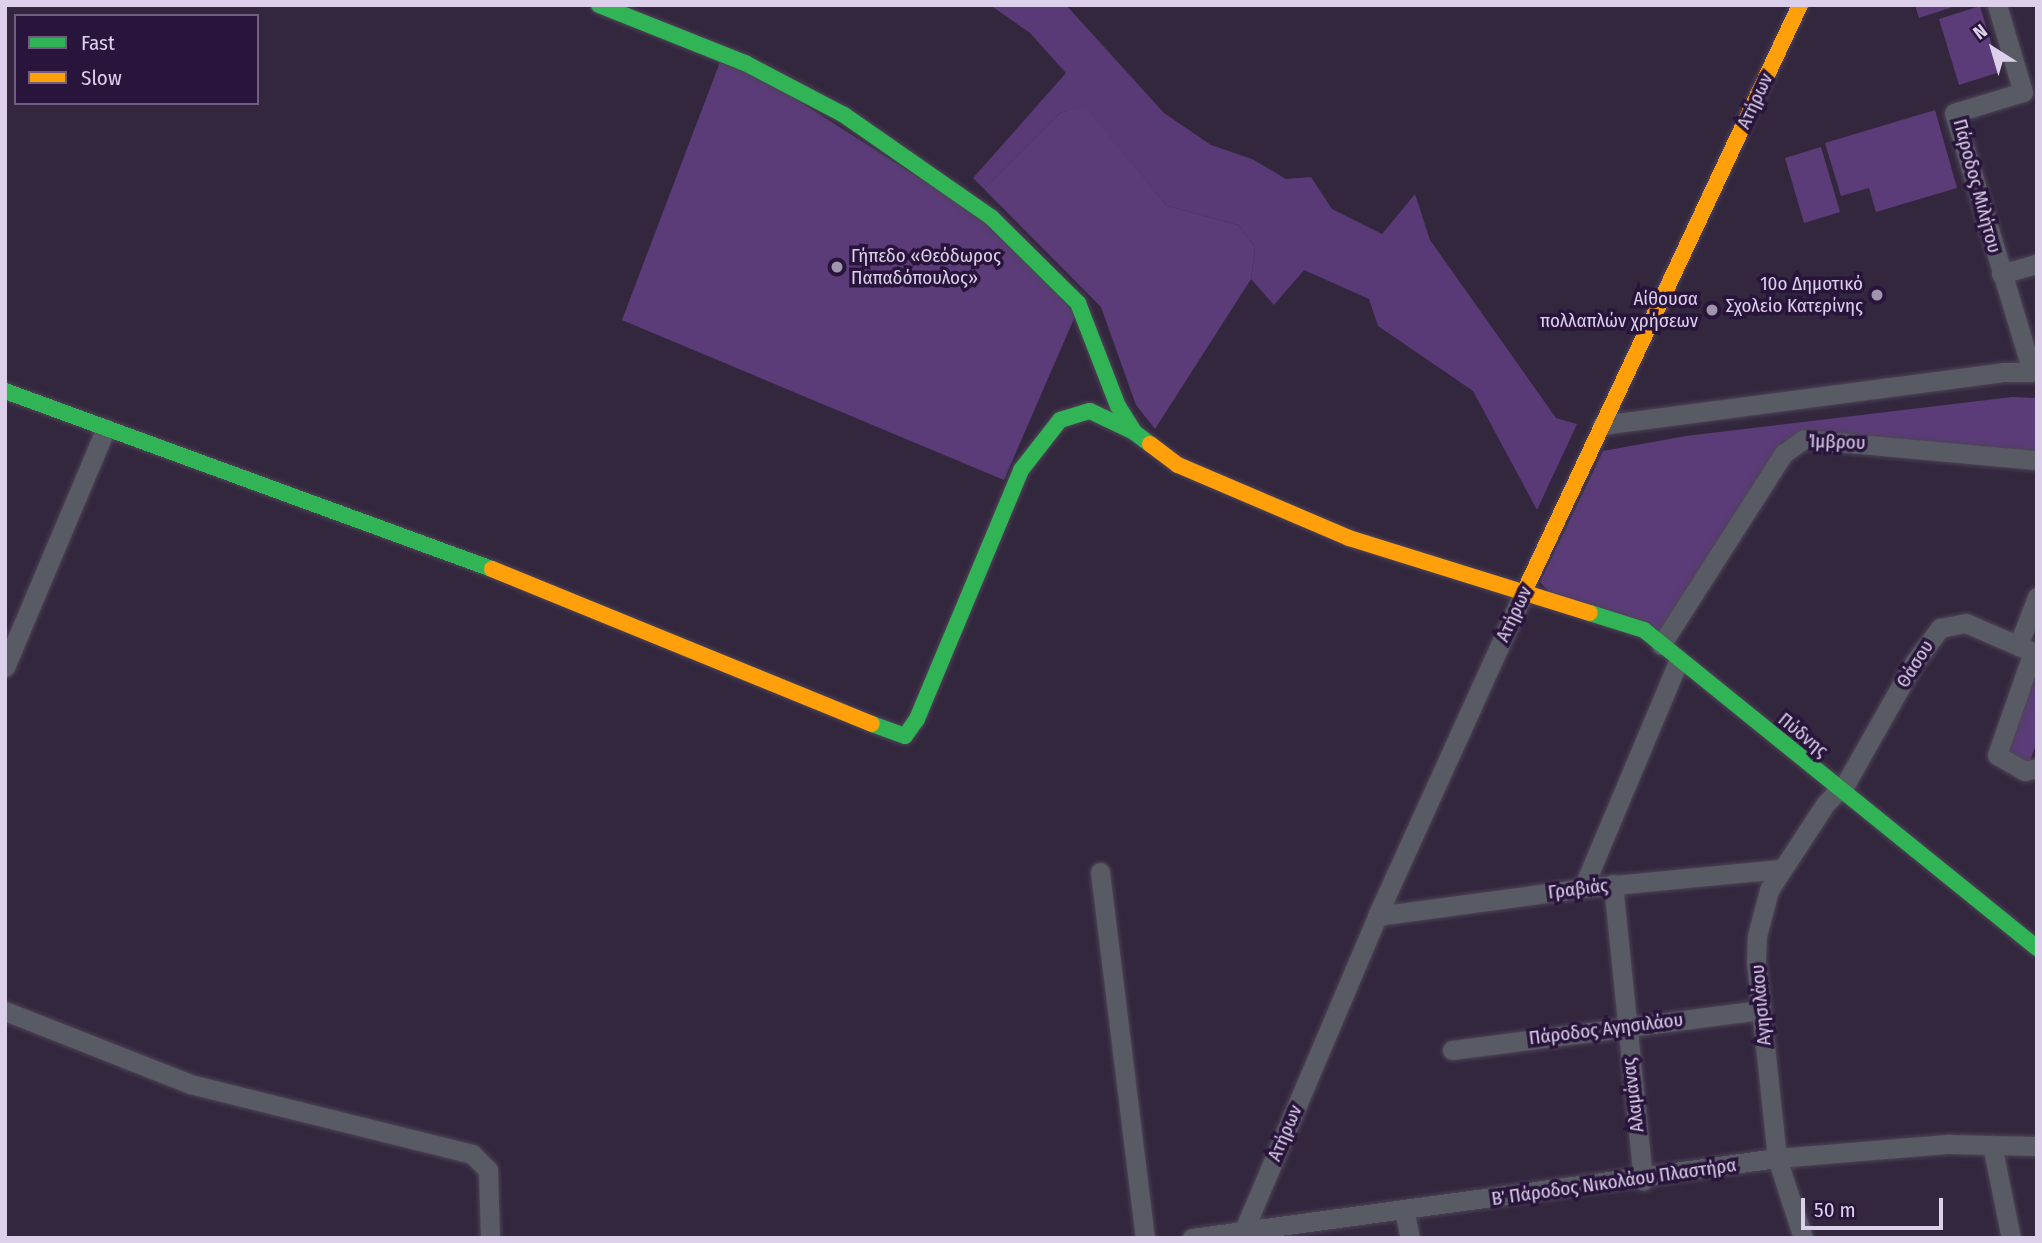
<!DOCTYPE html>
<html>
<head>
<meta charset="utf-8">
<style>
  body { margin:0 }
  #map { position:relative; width:2042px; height:1243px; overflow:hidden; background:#33273e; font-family:"Fira Sans Condensed",sans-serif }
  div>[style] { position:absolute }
  .green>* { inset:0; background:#5b3c78 }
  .forest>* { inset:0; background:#593976 }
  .roads { filter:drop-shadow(0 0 2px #4e4458) drop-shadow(0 0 2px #4e4458) }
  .street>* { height:19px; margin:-9.5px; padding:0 9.5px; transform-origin:9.5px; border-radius:9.5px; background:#585b63 }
  .fast>* { height:16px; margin:-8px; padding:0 8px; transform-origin:8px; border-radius:8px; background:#30b455 }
  .slow>* { height:16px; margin:-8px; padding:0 8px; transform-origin:8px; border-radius:8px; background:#ff9f0a }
  .dots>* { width:19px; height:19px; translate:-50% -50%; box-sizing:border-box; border:4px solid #29143c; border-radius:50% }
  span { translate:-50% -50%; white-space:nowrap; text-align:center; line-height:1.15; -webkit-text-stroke:7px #29143c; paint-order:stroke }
  .street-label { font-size:19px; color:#dcd0ea }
  .poi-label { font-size:19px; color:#dcd0ea }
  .left { translate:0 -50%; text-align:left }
  .right { translate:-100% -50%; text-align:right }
  .frame { position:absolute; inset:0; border:7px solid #dcd0ea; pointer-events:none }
  .legend { position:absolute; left:14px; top:14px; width:245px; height:91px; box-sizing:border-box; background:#29143c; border:2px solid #715f82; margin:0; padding:9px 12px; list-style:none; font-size:21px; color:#dcd0ea }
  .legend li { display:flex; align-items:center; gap:14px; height:35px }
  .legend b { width:35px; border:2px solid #715f82 }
  .north { position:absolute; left:1958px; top:14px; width:70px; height:70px; -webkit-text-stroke:5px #29143c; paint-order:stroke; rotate:323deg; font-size:19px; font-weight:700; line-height:28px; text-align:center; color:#dcd0ea }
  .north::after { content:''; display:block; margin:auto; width:24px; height:32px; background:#dcd0ea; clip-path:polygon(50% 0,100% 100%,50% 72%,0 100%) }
  .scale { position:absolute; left:1801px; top:1198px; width:142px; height:32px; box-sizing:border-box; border:4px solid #dcd0ea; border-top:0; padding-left:9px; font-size:21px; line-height:24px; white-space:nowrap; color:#dcd0ea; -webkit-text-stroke:5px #29143c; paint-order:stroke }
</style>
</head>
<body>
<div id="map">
  <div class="green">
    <i style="clip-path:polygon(1915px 5px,1959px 5px,1919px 18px)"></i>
    <i style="clip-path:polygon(1980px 6px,2000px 72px,1959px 85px,1939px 19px)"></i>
    <i style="clip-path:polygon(720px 62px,764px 79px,987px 221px,1076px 314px,1004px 480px,622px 320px)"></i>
    <i style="clip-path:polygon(1085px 106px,1167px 206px,1238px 225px,1255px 247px,1251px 279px,1155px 429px,1136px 405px,1101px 307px,984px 189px,1060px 113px)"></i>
    <i style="clip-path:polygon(1935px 110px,1957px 188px,1876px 212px,1869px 188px,1841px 196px,1825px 143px)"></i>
    <i style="clip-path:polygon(1821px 147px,1840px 212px,1804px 223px,1785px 158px)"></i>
    <i style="clip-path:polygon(2012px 397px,2037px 398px,2037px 458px,1797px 436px,1782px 442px,1662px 635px,1555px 598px,1540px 582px,1603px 451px,1686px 436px)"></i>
    <i style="clip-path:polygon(2029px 676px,2037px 680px,2037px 742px,2026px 771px,1997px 757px)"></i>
  </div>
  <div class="forest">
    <i style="clip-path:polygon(990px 5px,1066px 5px,1164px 113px,1211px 145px,1252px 159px,1286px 179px,1311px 177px,1332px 209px,1382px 234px,1415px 194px,1430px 240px,1556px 418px,1577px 424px,1537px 510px,1473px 391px,1378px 326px,1369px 299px,1304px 270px,1274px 305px,1251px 279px,1255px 247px,1238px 225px,1167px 206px,1085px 107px,1060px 113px,984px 189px,973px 178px,1066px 73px,1030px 33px)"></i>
  </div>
  <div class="roads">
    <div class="street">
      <i style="left:1997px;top:5px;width:91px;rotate:73.4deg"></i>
      <i style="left:2023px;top:92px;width:72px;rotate:163.1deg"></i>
      <i style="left:1954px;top:113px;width:270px;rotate:73.2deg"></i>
      <i style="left:2001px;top:274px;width:37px;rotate:-16deg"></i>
      <i style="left:1602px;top:425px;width:403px;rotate:-7.5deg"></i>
      <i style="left:2002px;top:372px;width:35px"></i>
      <i style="left:1661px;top:645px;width:228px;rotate:-57.4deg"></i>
      <i style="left:1784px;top:453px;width:24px;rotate:-35deg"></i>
      <i style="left:1804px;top:439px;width:234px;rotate:5.2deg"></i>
      <i style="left:2018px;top:646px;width:53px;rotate:-68.8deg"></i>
      <i style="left:2033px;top:652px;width:109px;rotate:109.3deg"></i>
      <i style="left:1997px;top:755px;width:32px;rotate:30deg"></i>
      <i style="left:2025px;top:771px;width:12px;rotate:-14deg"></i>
      <i style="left:5px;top:667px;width:259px;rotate:-67.1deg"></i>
      <i style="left:1100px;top:872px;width:369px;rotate:83deg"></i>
      <i style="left:1613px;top:884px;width:298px;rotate:84.2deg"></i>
      <i style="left:1583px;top:888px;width:247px;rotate:-67.2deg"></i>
      <i style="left:1377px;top:916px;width:208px;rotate:-7.7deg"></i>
      <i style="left:1583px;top:888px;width:198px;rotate:-5.5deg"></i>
      <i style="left:5px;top:1011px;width:199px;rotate:21.5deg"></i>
      <i style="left:190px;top:1084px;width:291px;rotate:13.9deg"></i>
      <i style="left:472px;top:1154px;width:23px;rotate:45deg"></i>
      <i style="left:488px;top:1170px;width:68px;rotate:88.3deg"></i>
      <i style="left:1452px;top:1050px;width:311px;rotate:-7.4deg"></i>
      <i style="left:1992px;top:1145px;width:95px;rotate:78.5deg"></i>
      <i style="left:1404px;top:1210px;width:29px;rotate:78deg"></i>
      <i style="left:1244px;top:1230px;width:341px;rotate:-67deg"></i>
      <i style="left:1377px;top:916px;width:356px;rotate:-65.6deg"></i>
      <i style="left:1192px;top:1238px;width:590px;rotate:-7.79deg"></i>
      <i style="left:1777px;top:1158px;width:173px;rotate:-4.7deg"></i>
      <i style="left:1949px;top:1144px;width:88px;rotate:1.3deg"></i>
      <i style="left:1803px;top:1238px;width:84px;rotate:-108deg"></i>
      <i style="left:1777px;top:1158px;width:198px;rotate:-96.1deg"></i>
      <i style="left:1756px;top:961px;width:25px;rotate:-88deg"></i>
      <i style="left:1757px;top:936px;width:48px;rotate:-75.4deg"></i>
      <i style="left:1769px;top:890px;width:104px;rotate:-56.8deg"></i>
      <i style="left:1826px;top:803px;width:28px;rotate:-45deg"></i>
      <i style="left:1846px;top:783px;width:138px;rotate:-60.5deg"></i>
      <i style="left:1914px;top:663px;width:44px;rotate:-53.4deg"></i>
      <i style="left:1940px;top:628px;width:26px;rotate:-11deg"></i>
      <i style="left:1966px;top:623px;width:77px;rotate:23.6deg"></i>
    </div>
    <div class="fast">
      <i style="left:599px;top:5px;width:157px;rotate:21.7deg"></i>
      <i style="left:745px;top:63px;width:112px;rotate:27.7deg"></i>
      <i style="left:844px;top:115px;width:180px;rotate:34.8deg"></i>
      <i style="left:992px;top:218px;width:121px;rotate:44.7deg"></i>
      <i style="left:1078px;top:303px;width:110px;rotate:68.8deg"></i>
      <i style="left:1118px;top:406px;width:31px;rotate:58deg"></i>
      <i style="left:1134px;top:432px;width:20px;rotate:37deg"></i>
      <i style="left:5px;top:391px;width:519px;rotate:20.08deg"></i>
      <i style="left:1590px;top:613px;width:57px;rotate:17.5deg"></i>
      <i style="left:1644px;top:630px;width:506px;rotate:38.98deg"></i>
      <i style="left:872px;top:724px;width:35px;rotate:20deg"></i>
      <i style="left:905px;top:736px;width:21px;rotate:-55deg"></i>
      <i style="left:917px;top:719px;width:270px;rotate:-67.3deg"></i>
      <i style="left:1021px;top:470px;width:63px;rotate:-52deg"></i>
      <i style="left:1060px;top:420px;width:31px;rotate:-17deg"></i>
      <i style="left:1090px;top:411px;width:49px;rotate:25.5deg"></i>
    </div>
    <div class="slow">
      <i style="left:1150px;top:444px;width:35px;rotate:37deg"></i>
      <i style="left:1178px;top:465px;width:186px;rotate:23.1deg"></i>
      <i style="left:1349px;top:538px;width:252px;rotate:17.3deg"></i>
      <i style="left:492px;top:569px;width:410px;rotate:22.2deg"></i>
      <i style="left:1524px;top:592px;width:649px;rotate:-64.82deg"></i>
    </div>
  </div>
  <div class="dots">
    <i style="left:837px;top:267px;background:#a195ae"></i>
    <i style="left:1877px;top:295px;background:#a195ae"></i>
    <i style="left:1712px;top:310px;background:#a195ae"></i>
  </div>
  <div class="street-label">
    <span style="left:1755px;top:101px;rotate:-65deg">Ατήρων</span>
    <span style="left:1977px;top:186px;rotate:75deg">Πάροδος Μιλήτου</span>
    <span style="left:1837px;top:442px;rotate:2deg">Ίμβρου</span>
    <span style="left:1514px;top:614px;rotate:-65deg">Ατήρων</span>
    <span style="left:1915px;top:664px;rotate:-58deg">Θάσου</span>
    <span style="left:1803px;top:735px;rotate:39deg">Πύδνης</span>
    <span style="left:1578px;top:889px;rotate:-7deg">Γραβιάς</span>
    <span style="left:1761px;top:1005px;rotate:-95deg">Αγησιλάου</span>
    <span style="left:1606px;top:1029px;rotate:-7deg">Πάροδος Αγησιλάου</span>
    <span style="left:1633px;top:1095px;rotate:-97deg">Αλαμάνας</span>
    <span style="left:1285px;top:1133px;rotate:-67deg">Ατήρων</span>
    <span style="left:1614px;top:1182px;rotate:-8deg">Β΄ Πάροδος Νικολάου Πλαστήρα</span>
  </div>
  <div class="poi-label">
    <span class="left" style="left:851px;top:267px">Γήπεδο «Θεόδωρος<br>Παπαδόπουλος»</span>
    <span class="right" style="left:1863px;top:295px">10ο Δημοτικό<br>Σχολείο Κατερίνης</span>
    <span class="right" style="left:1698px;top:310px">Αίθουσα<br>πολλαπλών χρήσεων</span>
  </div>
  <div class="frame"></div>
  <ul class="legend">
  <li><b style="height:9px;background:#30b455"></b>Fast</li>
  <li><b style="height:9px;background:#ff9f0a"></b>Slow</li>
  </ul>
  <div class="north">N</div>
  <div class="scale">50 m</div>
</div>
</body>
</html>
